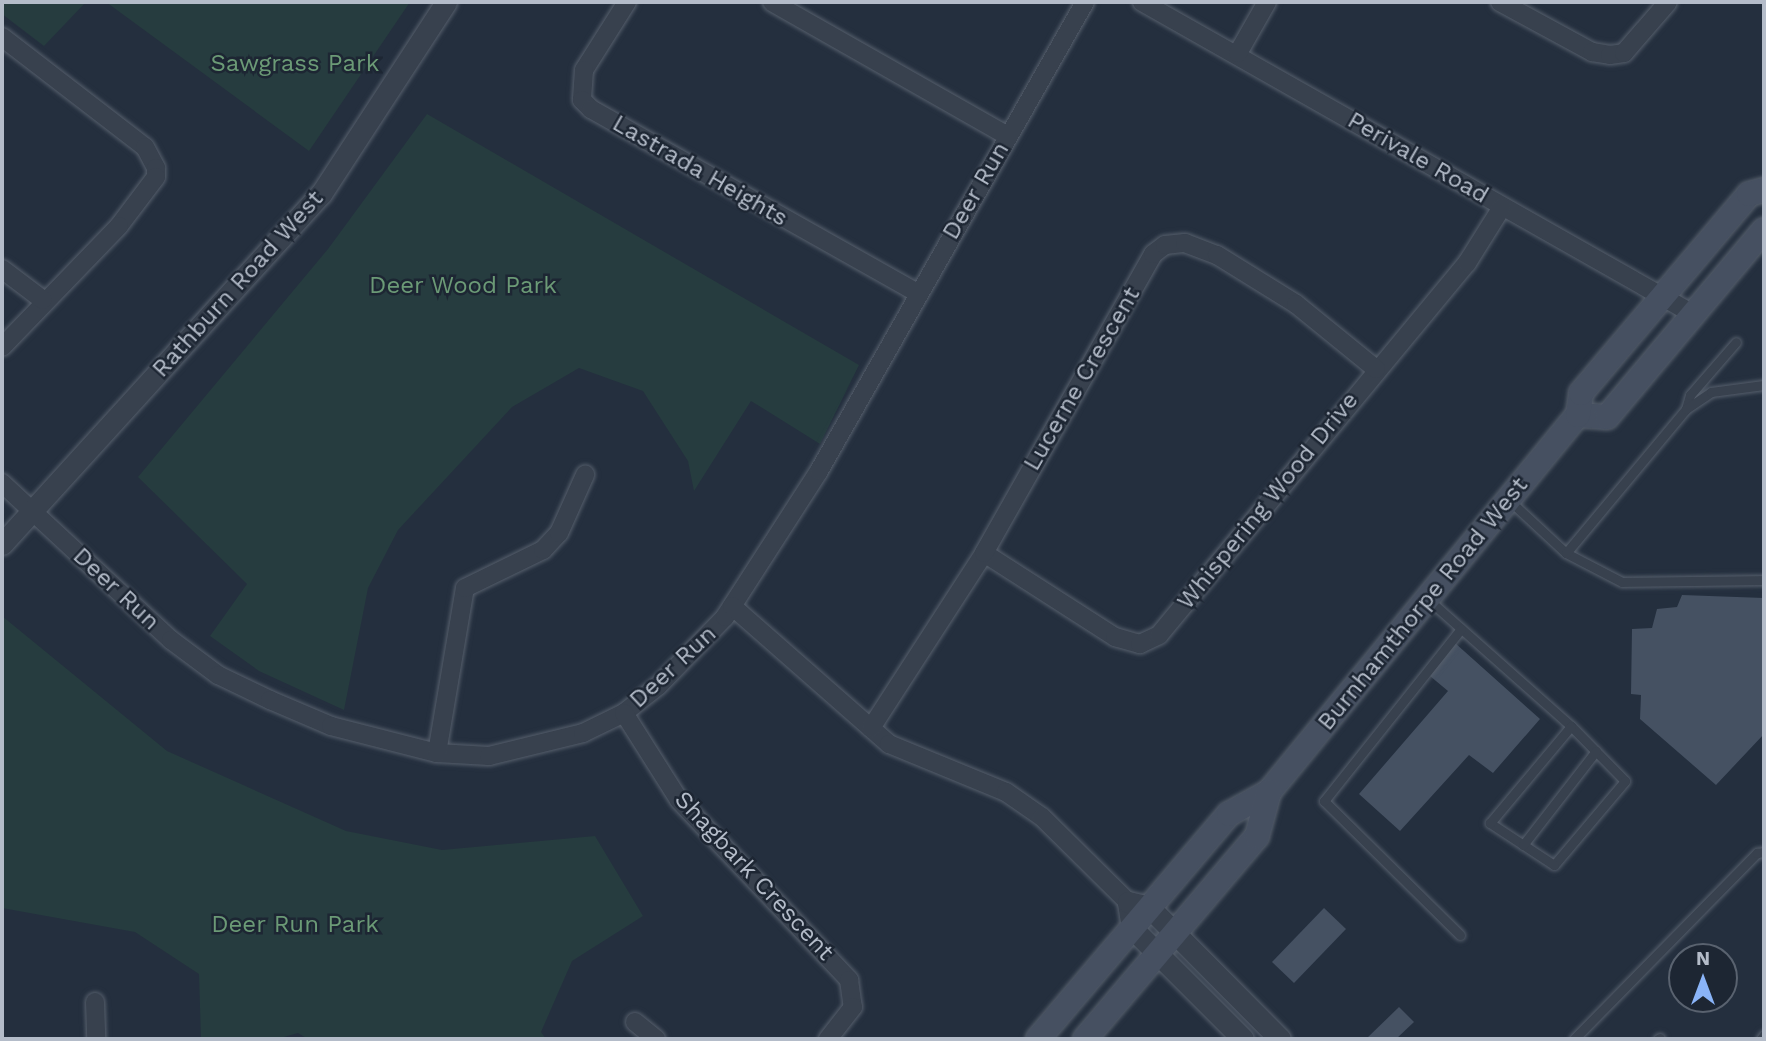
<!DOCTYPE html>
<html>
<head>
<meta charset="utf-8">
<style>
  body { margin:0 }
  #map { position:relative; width:1766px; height:1041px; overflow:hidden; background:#242f3e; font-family:"Work Sans",sans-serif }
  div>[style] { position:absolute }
  .green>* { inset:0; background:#263c3f }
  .building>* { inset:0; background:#455162 }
  .roads { filter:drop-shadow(0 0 2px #565f6c) drop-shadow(0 0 2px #565f6c) }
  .service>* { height:9px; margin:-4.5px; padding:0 4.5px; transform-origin:4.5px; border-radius:4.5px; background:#38414e }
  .minor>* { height:18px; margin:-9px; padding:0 9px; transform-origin:9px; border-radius:9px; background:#38414e }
  .tertiary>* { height:21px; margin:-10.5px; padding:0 10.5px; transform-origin:10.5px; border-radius:10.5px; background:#38414e }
  .secondary>* { height:24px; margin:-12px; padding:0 12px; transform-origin:12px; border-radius:12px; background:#465061 }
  span { translate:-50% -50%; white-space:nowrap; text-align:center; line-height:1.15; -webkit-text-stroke:5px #1d2633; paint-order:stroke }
  .park-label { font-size:24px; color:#6b9a76 }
  .street-label { font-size:24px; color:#b4bcc9 }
  .frame { position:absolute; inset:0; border:4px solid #b4bcc9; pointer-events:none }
  .north { position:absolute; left:1668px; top:943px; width:70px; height:70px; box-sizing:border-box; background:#1d2633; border:2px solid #59626f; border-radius:50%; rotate:0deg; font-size:19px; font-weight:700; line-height:28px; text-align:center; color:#b4bcc9 }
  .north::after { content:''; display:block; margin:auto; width:24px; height:32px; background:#8ab4f8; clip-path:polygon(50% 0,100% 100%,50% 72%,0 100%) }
</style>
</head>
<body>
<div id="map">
  <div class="green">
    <i style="clip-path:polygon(2px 2px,86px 2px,44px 46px,2px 14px)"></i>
    <i style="clip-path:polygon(106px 2px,410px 2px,309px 151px)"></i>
    <i style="clip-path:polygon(427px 114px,859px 365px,820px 444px,751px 401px,694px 491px,688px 461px,643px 391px,579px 368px,512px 407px,398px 530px,368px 588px,344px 710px,259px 671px,210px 636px,247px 584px,138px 477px,328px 249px)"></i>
    <i style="clip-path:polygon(2px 616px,167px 751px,346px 831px,442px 850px,595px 836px,643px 916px,572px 961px,541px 1032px,546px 1039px,308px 1039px,298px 1033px,277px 1039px,201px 1039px,199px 974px,135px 932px,2px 908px)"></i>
  </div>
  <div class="building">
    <i style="clip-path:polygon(1682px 595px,1764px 598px,1764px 734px,1716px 785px,1640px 719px,1641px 695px,1631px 694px,1632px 629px,1652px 628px,1657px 609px,1677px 607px)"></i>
    <i style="clip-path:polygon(1455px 643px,1540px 719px,1493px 773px,1469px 755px,1400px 831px,1359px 794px,1448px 691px,1430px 676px)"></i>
    <i style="clip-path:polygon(1324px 908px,1346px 929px,1294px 983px,1272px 962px)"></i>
    <i style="clip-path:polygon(1399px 1007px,1414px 1022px,1396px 1039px,1366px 1039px)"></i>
  </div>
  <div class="roads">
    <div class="service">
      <i style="left:1686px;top:409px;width:15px;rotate:-74deg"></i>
      <i style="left:1690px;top:395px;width:70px;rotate:-49deg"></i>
      <i style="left:1510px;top:501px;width:76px;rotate:42.9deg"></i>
      <i style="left:1566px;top:553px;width:63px;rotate:27.4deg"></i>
      <i style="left:1622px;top:582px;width:142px;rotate:-0.8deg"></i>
      <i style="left:1566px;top:553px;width:187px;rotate:-50.2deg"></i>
      <i style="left:1686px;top:409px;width:30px;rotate:-34deg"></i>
      <i style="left:1711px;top:392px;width:53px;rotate:-7.5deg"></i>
      <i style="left:1429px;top:600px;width:190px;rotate:41.6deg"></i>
      <i style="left:1571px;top:726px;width:77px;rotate:45.5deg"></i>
      <i style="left:1625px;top:781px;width:110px;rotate:130.2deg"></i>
      <i style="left:1554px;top:865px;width:77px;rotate:-146.7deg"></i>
      <i style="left:1490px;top:823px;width:126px;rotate:-50.1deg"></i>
      <i style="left:1523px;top:845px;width:119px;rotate:-52.2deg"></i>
      <i style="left:1460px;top:935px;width:191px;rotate:-135.4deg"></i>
      <i style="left:1324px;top:801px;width:220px;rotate:-51.5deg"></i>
      <i style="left:1574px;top:1039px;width:261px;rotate:-45.5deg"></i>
      <i style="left:1757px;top:853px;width:7px;rotate:-8deg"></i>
      <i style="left:1658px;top:1039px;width:2px;rotate:-27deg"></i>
      <i style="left:1761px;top:1039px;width:5px;rotate:-53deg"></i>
    </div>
    <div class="minor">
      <i style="left:627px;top:2px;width:80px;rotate:122.3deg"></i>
      <i style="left:584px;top:70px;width:30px;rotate:94deg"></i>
      <i style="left:582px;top:100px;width:13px;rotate:45deg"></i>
      <i style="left:591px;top:109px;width:374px;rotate:29.4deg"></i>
      <i style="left:772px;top:2px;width:271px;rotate:29.6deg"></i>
      <i style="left:1142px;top:2px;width:633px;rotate:29.52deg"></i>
      <i style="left:1500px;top:2px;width:105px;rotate:28.5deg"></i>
      <i style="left:1592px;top:52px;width:18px;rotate:9deg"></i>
      <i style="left:1610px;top:55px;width:14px;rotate:-8deg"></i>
      <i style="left:1624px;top:53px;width:67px;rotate:-49.2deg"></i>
      <i style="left:2px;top:37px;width:180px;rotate:37.6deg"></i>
      <i style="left:145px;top:147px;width:24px;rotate:62deg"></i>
      <i style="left:156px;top:168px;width:9px;rotate:90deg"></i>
      <i style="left:156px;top:177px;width:61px;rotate:127.1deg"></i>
      <i style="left:119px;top:226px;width:168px;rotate:134deg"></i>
      <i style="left:1238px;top:53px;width:59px;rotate:-60.4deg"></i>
      <i style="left:2px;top:269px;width:51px;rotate:37.1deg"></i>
      <i style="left:2px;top:483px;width:231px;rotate:42.9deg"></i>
      <i style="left:171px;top:640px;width:59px;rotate:36.7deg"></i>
      <i style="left:218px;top:675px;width:58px;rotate:25.7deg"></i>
      <i style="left:270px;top:700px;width:66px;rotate:23.1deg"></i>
      <i style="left:331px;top:726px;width:109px;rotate:14.3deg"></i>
      <i style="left:437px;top:753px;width:52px;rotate:3.3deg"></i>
      <i style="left:489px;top:756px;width:97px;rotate:-13.7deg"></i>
      <i style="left:583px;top:733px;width:46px;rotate:-26deg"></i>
      <i style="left:624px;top:713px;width:43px;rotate:-38.5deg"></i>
      <i style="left:658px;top:686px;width:96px;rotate:-45.8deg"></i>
      <i style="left:725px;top:617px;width:174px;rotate:-57.2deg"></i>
      <i style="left:819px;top:471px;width:539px;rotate:-60.44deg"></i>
      <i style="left:984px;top:553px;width:156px;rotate:32.7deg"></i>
      <i style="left:1115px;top:637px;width:26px;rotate:16deg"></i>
      <i style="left:1140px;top:644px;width:21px;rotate:-25deg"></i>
      <i style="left:1159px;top:635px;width:483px;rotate:-50.4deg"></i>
      <i style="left:1467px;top:263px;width:66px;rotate:-58deg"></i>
      <i style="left:732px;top:606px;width:209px;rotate:41.3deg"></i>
      <i style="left:889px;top:744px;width:126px;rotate:22.3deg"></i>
      <i style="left:1006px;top:792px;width:44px;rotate:34.8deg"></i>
      <i style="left:1042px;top:817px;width:121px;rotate:44.7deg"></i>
      <i style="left:624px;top:713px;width:103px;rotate:57.7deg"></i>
      <i style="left:679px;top:800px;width:248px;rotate:46.6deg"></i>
      <i style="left:849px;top:980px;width:27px;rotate:82deg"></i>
      <i style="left:853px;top:1007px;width:41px;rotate:128deg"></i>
      <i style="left:871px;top:728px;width:208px;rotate:-57.1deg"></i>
      <i style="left:984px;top:553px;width:343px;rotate:-60.5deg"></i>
      <i style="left:1153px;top:254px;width:15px;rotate:-37deg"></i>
      <i style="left:1165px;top:245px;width:20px;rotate:-6deg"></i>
      <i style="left:1185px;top:243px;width:34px;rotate:21deg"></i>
      <i style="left:1217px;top:255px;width:93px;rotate:31.8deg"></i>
      <i style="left:1296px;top:304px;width:103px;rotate:39.1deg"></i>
      <i style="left:437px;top:753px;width:167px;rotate:-80.4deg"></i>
      <i style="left:465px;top:588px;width:87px;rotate:-26deg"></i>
      <i style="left:543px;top:550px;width:23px;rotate:-47deg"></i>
      <i style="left:559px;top:533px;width:64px;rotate:-65.9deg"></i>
      <i style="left:95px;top:1002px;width:37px;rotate:88deg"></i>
      <i style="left:635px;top:1022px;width:27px;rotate:39deg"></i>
    </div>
    <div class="tertiary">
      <i style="left:2px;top:544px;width:474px;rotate:-47.7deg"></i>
      <i style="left:321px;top:194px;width:229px;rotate:-56.9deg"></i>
      <i style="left:1243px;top:1039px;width:157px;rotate:-135deg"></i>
      <i style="left:1132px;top:928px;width:26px;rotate:-99deg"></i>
      <i style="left:1128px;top:902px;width:22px;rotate:13deg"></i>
      <i style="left:1149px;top:907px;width:186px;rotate:45.2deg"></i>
    </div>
    <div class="secondary">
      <i style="left:1578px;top:415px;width:29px;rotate:4deg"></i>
      <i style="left:1607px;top:417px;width:244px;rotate:-50deg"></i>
      <i style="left:1038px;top:1039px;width:295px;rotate:-49.7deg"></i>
      <i style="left:1229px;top:814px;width:46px;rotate:-28.8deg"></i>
      <i style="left:1269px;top:792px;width:487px;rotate:-50.7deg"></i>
      <i style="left:1578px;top:415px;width:22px;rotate:-82deg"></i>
      <i style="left:1581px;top:393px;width:260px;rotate:-49.8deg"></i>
      <i style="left:1749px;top:194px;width:16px;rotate:-15deg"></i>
      <i style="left:1085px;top:1039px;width:266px;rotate:-49.7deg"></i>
      <i style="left:1257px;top:836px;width:46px;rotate:-74.7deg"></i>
    </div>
  </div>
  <div class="park-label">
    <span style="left:295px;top:64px">Sawgrass Park</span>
    <span style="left:463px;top:286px">Deer Wood Park</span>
    <span style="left:295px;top:925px">Deer Run Park</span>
  </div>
  <div class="street-label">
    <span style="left:1418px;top:158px;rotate:30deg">Perivale Road</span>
    <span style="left:700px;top:171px;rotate:30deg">Lastrada Heights</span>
    <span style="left:976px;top:191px;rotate:-60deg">Deer Run</span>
    <span style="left:238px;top:284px;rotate:-48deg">Rathburn Road West</span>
    <span style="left:1082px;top:379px;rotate:-60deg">Lucerne Crescent</span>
    <span style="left:1268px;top:501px;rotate:-51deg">Whispering Wood Drive</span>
    <span style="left:116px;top:589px;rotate:43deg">Deer Run</span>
    <span style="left:1423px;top:604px;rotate:-51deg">Burnhamthorpe Road West</span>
    <span style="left:673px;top:667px;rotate:-43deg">Deer Run</span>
    <span style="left:754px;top:876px;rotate:47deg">Shagbark Crescent</span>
  </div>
  <div class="frame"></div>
  <div class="north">N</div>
</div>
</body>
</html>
